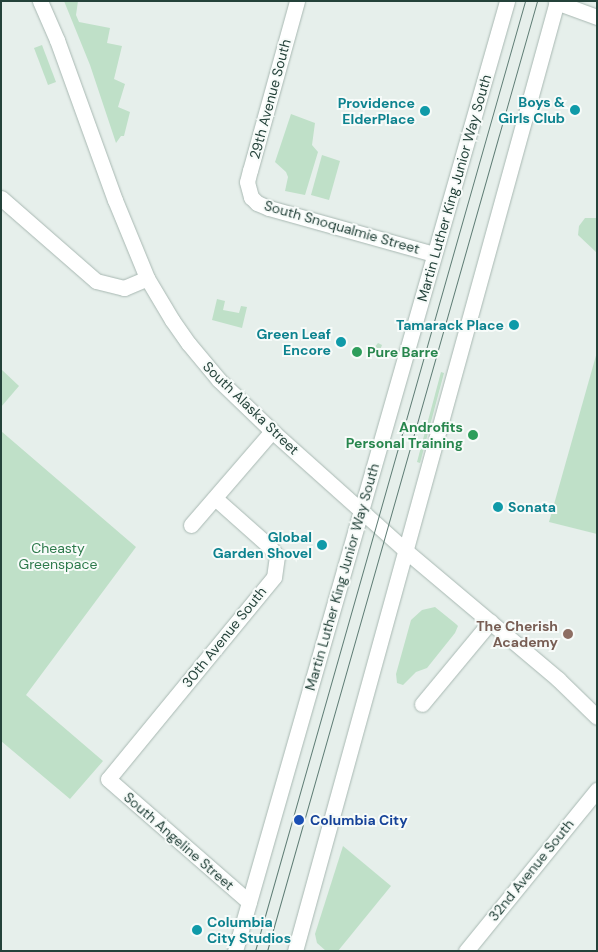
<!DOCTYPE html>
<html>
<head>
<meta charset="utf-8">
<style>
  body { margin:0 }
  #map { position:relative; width:598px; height:952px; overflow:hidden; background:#e6efeb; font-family:"DM Sans",sans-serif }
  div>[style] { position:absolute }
  .green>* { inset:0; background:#bfe0c8 }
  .roads { filter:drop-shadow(0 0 1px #a8b8b2) drop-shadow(0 0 1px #a8b8b2) }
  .minor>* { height:15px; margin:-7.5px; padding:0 7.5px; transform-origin:7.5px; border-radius:7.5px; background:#fff }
  .secondary>* { height:15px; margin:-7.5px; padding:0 7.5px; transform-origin:7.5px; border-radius:7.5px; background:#fff }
  .tram>* { height:1px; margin:-0.5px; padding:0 0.5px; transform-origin:0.5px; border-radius:0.5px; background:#5f7d75 }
  .dots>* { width:14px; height:14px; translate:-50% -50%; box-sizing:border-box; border:2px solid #f7fbf9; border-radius:50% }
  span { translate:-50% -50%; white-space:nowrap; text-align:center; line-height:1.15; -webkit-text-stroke:4px #f7fbf9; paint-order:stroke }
  .street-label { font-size:14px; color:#24423a }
  .culture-label { font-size:14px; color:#0d838f; font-weight:700 }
  .right { translate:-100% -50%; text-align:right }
  .left { translate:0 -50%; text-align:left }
  .leisure-label { font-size:14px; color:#27864d; font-weight:700 }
  .park-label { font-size:14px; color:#2d7a4b }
  .education-label { font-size:14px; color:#785e54; font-weight:700 }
  .transit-label { font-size:14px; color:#164399; font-weight:700 }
  .frame { position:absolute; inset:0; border:2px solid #24423a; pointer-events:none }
</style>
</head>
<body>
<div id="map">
  <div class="green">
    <i style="clip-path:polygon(64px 1px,78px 1px,76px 15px,79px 22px,110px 28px,107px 43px,122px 46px,114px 79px,125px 84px,118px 107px,130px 112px,124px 136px,121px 136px,116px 143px,90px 65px)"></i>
    <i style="clip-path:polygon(42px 45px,56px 82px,48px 85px,34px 48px)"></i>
    <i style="clip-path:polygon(291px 114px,315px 123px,312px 145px,318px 152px,305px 195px,285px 191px,288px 177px,286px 172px,275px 162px)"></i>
    <i style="clip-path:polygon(322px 155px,340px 161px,329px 200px,311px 195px)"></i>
    <i style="clip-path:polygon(585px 218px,597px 218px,597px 253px,578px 235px,579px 226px)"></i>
    <i style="clip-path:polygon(217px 299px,225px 301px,223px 310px,239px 313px,241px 306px,247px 307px,242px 328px,212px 320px)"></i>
    <i style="clip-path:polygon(378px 343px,382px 345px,378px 356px,370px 353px)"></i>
    <i style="clip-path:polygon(597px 352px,597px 534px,549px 522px)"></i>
    <i style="clip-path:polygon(1px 369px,19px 386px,1px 407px)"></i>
    <i style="clip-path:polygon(441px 372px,444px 373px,420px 463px,417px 462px)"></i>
    <i style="clip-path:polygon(1px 431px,136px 547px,26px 695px,103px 761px,70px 799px,1px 741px)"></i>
    <i style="clip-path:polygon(435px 607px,456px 624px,458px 626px,455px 633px,427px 668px,416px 672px,403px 685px,397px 683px,396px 674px,411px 620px,422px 610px)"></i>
    <i style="clip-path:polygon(343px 846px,391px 886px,338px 951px,326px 951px,317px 943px,315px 934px)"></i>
  </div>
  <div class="roads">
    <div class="minor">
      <i style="left:297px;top:1px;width:175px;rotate:105.5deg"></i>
      <i style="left:250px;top:170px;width:12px;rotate:104deg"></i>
      <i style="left:247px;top:182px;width:16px;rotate:75deg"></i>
      <i style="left:251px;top:197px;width:8px;rotate:45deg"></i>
      <i style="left:257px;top:203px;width:13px;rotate:23deg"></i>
      <i style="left:269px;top:208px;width:171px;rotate:15.6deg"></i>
      <i style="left:556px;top:2px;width:44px;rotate:20.1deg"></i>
      <i style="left:1px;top:198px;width:126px;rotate:41.1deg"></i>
      <i style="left:96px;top:281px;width:29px;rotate:14deg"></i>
      <i style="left:124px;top:288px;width:25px;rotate:-23deg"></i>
      <i style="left:216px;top:499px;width:71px;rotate:41.6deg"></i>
      <i style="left:269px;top:546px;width:13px;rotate:51deg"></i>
      <i style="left:277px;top:556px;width:21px;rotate:98deg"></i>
      <i style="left:274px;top:577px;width:261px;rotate:129.4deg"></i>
      <i style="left:108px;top:779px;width:187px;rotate:41.1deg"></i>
      <i style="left:191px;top:525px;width:124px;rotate:-49.2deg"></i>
      <i style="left:422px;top:704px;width:107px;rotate:-50.3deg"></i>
      <i style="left:466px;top:951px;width:208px;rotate:-50.9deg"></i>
    </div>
    <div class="secondary">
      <i style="left:40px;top:1px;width:43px;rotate:66.4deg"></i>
      <i style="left:57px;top:40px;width:170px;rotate:70.1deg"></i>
      <i style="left:115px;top:200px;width:84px;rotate:67.7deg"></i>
      <i style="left:147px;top:278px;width:49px;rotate:59.2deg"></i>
      <i style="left:172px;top:320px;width:29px;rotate:55deg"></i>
      <i style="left:189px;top:344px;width:47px;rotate:50.2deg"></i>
      <i style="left:219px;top:380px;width:74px;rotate:43.9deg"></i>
      <i style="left:272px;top:431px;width:180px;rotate:41.8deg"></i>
      <i style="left:406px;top:551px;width:199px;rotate:40.1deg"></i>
      <i style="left:558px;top:679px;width:54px;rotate:44.3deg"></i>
      <i style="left:235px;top:951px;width:988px;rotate:-74.02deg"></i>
      <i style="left:295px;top:951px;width:985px;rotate:-74.58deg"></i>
    </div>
  </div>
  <div class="tram">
    <i style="left:255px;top:951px;width:988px;rotate:-74.13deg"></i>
    <i style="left:267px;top:951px;width:988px;rotate:-74.13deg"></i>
  </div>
  <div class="dots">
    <i style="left:575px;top:110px;background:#0f9aa8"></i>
    <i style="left:425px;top:111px;background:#0f9aa8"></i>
    <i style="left:514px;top:325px;background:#0f9aa8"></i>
    <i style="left:341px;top:342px;background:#0f9aa8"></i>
    <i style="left:357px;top:352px;background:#2e9e5b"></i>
    <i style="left:473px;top:435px;background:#2e9e5b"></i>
    <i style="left:498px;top:507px;background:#0f9aa8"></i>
    <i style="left:322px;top:545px;background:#0f9aa8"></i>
    <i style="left:568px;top:634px;background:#8d6e63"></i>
    <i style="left:299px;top:820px;background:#1a4fb4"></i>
    <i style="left:197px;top:930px;background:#0f9aa8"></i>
  </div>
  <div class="street-label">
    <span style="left:270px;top:99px;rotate:-75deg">29th Avenue South</span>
    <span style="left:454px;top:188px;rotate:-74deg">Martin Luther King Junior Way South</span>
    <span style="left:342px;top:227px;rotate:16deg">South Snoqualmie Street</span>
    <span style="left:251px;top:408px;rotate:44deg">South Alaska Street</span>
    <span style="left:342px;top:577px;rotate:-74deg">Martin Luther King Junior Way South</span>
    <span style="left:224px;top:637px;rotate:-51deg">30th Avenue South</span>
    <span style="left:179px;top:841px;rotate:41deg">South Angeline Street</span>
    <span style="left:531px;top:870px;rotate:-51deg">32nd Avenue South</span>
  </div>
  <div class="culture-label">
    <span class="right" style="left:565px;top:110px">Boys &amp;<br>Girls Club</span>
    <span class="right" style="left:415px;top:111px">Providence<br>ElderPlace</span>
    <span class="right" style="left:504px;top:325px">Tamarack Place</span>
    <span class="right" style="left:331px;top:342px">Green Leaf<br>Encore</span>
    <span class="left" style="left:508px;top:507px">Sonata</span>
    <span class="right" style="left:312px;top:545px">Global<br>Garden Shovel</span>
    <span class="left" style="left:207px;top:930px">Columbia<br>City Studios</span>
  </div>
  <div class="leisure-label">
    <span class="left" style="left:367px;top:352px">Pure Barre</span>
    <span class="right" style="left:463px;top:435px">Androfits<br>Personal Training</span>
  </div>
  <div class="park-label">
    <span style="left:58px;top:556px">Cheasty<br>Greenspace</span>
  </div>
  <div class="education-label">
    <span class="right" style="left:558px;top:634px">The Cherish<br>Academy</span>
  </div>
  <div class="transit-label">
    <span class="left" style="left:310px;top:820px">Columbia City</span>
  </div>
  <div class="frame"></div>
</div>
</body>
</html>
